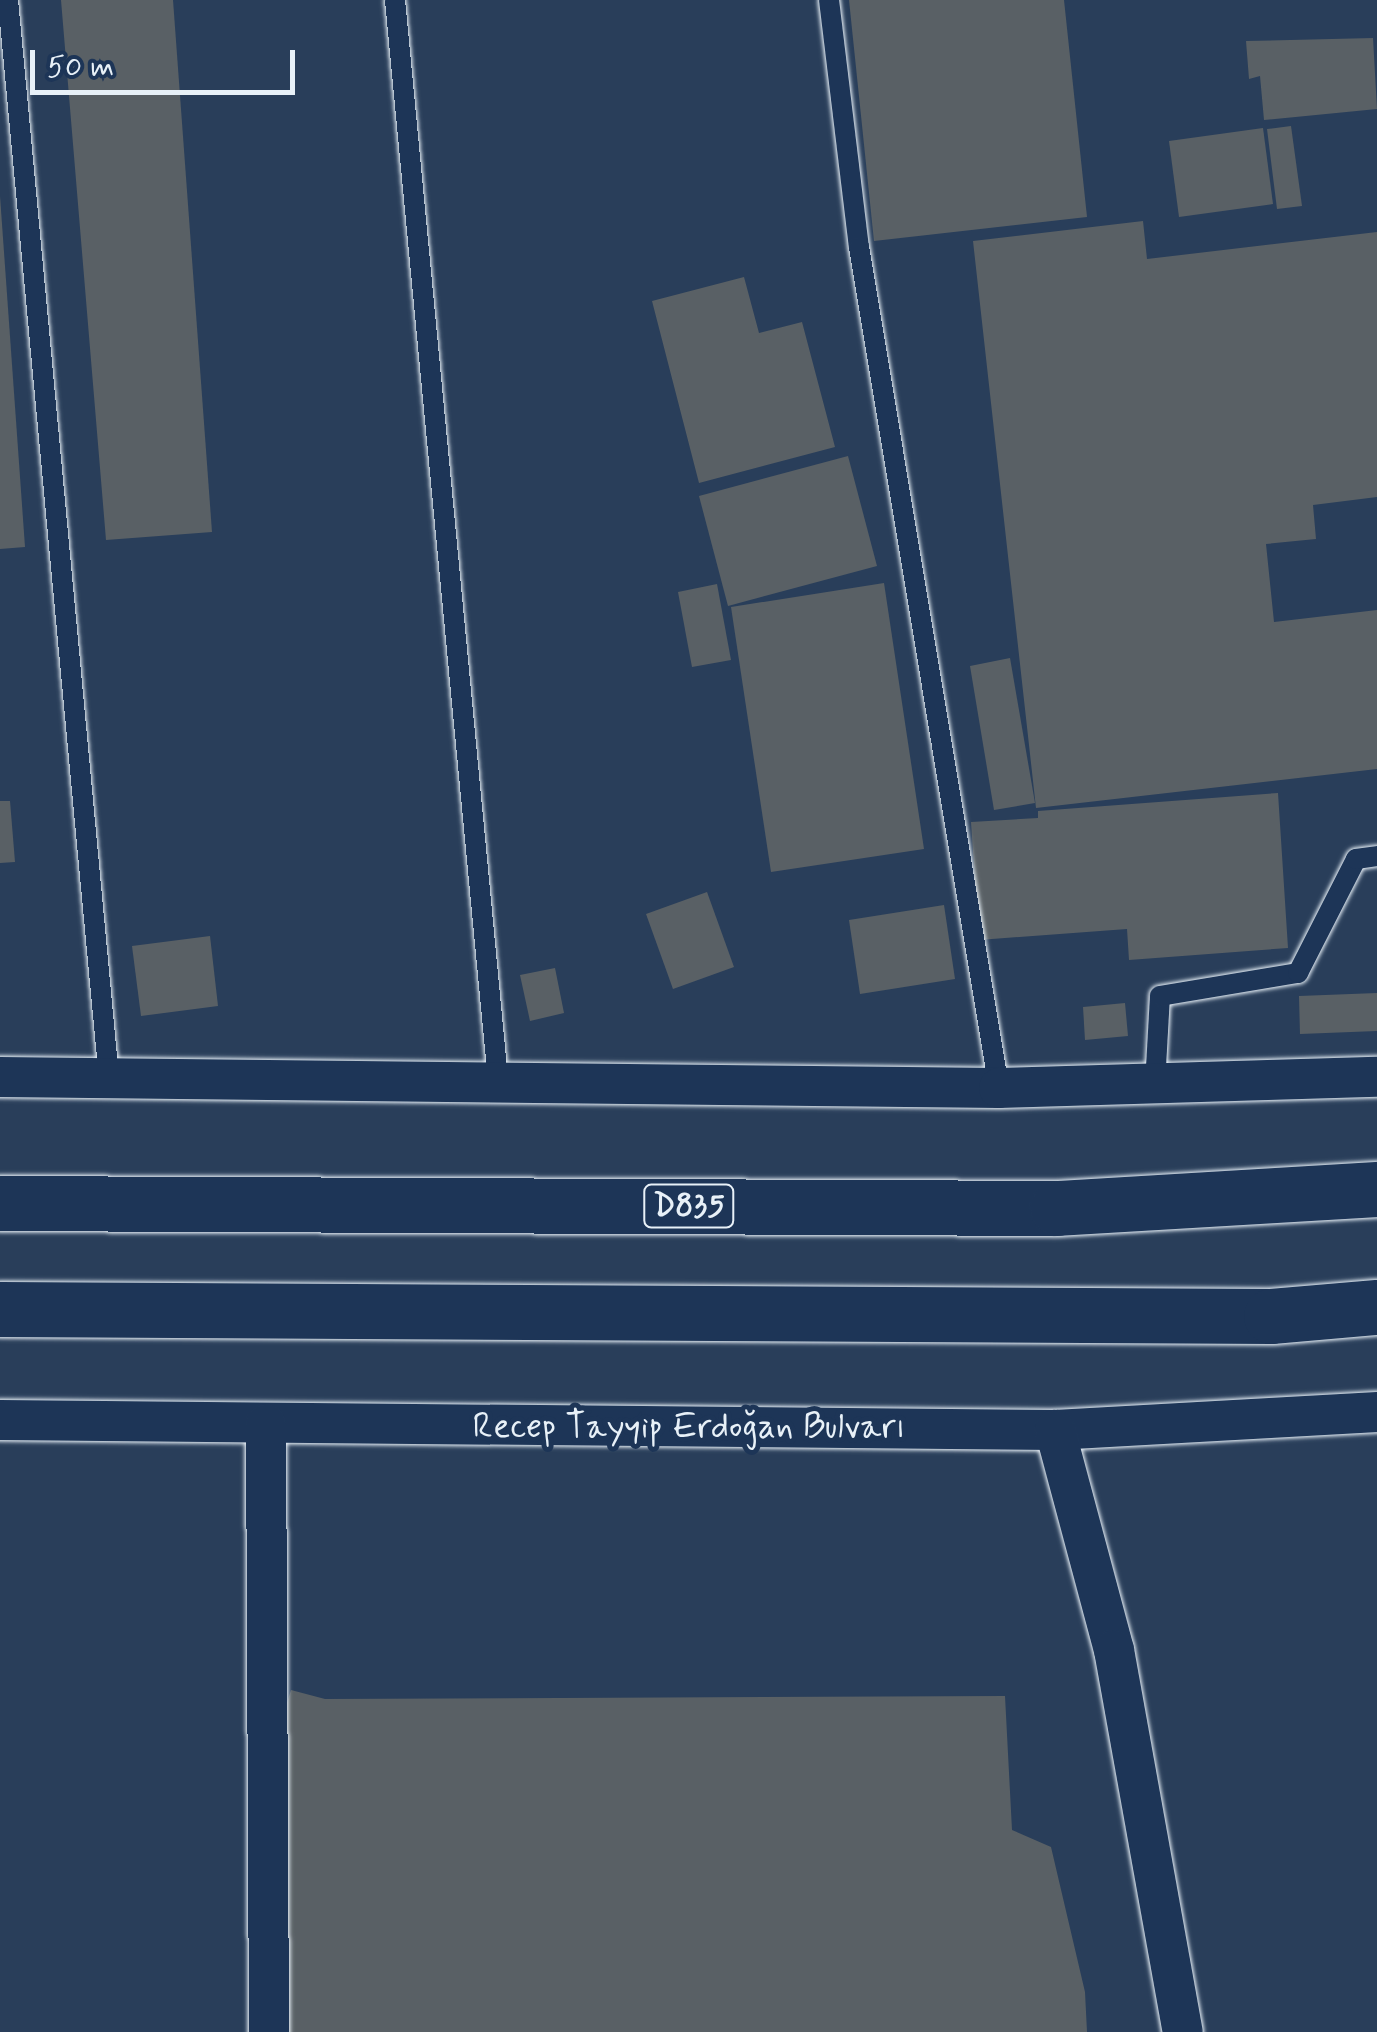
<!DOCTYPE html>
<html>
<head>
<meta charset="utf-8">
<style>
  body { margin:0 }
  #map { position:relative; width:1377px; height:2032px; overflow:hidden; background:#293e5a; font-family:Mynerve,sans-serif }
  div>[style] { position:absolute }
  .building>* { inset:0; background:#596065 }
  .roads { filter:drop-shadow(0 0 2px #e8f1f8) drop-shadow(0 0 2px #e8f1f8) }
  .lane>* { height:20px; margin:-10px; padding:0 10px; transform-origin:10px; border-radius:10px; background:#1d3557 }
  .street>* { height:40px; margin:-20px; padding:0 20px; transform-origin:20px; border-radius:20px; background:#1d3557 }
  .highway>* { height:55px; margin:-27.5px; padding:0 27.5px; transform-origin:27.5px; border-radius:27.5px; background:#1d3557 }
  span { translate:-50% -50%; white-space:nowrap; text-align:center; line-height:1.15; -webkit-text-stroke:10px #1d3557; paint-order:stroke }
  .shield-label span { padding:2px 8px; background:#1d3557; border:2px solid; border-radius:8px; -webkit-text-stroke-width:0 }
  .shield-label { font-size:32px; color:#e8f1f8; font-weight:700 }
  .street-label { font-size:35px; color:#e8f1f8 }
  .scale { position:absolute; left:30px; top:50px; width:265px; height:45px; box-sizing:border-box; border:5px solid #e8f1f8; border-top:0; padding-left:12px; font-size:30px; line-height:35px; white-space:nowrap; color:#e8f1f8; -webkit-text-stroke:8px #1d3557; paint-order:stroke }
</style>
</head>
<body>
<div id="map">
  <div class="building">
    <i style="clip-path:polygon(61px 0,173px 0,212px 532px,106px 540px)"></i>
    <i style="clip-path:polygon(849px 0,1064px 0,1087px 217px,874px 241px)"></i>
    <i style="clip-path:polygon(1373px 38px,1377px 109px,1264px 120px,1260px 76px,1249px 79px,1246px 41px)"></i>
    <i style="clip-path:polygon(1291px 126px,1302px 206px,1277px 209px,1267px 129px)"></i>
    <i style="clip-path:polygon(1263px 128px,1273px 204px,1179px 217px,1169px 141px)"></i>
    <i style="clip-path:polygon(0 196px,25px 547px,0 549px)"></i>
    <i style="clip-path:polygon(1143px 221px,1147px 259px,1377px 232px,1377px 497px,1313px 505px,1316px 539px,1266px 544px,1274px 622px,1377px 610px,1377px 769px,1036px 808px,973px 241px)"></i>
    <i style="clip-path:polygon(744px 277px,759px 333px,802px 322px,835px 447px,699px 483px,652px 301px)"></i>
    <i style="clip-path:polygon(848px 456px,877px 566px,728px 606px,699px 496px)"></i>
    <i style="clip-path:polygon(884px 583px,924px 849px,771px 872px,731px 607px)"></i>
    <i style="clip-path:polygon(717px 584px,731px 660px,692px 667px,678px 592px)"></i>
    <i style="clip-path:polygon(1010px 658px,1035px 803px,994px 810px,970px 666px)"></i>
    <i style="clip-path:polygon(1278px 793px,1288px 948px,1129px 960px,1127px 929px,979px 940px,971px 822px,1038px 818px,1038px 811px)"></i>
    <i style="clip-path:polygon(0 801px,10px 801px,15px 862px,0 863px)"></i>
    <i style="clip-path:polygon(707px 892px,734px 967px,673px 989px,646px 914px)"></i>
    <i style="clip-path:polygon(944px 905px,955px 979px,860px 994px,849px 920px)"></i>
    <i style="clip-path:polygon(210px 936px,218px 1006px,141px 1016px,132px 946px)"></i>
    <i style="clip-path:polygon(555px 968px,564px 1013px,530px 1021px,520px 975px)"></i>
    <i style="clip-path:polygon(1377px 993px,1377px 1031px,1300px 1034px,1299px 996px)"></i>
    <i style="clip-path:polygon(1125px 1003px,1128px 1036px,1085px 1040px,1083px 1007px)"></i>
    <i style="clip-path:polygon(291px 1690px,325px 1699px,1005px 1696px,1012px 1830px,1051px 1847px,1085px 1992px,1087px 2032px,283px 2032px,285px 1709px)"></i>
  </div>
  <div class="roads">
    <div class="lane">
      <i style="left:8px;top:0;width:1083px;rotate:84.65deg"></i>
      <i style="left:395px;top:0;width:1085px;rotate:84.55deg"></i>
      <i style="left:829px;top:0;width:249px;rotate:83.1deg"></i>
      <i style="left:859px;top:247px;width:853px;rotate:80.55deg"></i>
      <i style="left:1155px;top:1085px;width:89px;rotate:-86.8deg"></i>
      <i style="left:1160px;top:996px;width:140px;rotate:-9.5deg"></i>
      <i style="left:1298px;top:973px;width:128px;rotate:-63deg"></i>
      <i style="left:1356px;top:859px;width:21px;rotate:-8deg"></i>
    </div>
    <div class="street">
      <i style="left:0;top:1077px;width:999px;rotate:0.63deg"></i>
      <i style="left:999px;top:1088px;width:378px;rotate:-1.7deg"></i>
      <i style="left:0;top:1420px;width:1055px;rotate:0.54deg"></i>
      <i style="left:1055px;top:1430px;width:323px;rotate:-3.2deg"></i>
      <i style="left:266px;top:1424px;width:608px;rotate:89.72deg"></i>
      <i style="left:1055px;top:1430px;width:228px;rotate:75deg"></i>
      <i style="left:1114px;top:1650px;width:388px;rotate:79.8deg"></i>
    </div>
    <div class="highway">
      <i style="left:0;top:1203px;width:1057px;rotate:0.27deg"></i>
      <i style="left:1057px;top:1208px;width:321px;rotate:-3.4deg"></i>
      <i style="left:0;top:1309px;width:1271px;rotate:0.32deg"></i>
      <i style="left:1271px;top:1316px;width:106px;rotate:-4.9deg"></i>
    </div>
  </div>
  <div class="shield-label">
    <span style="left:689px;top:1206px">D835</span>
  </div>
  <div class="street-label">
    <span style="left:689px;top:1427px">Recep Tayyip Erdoğan Bulvarı</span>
  </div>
  <div class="scale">50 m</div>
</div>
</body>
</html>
